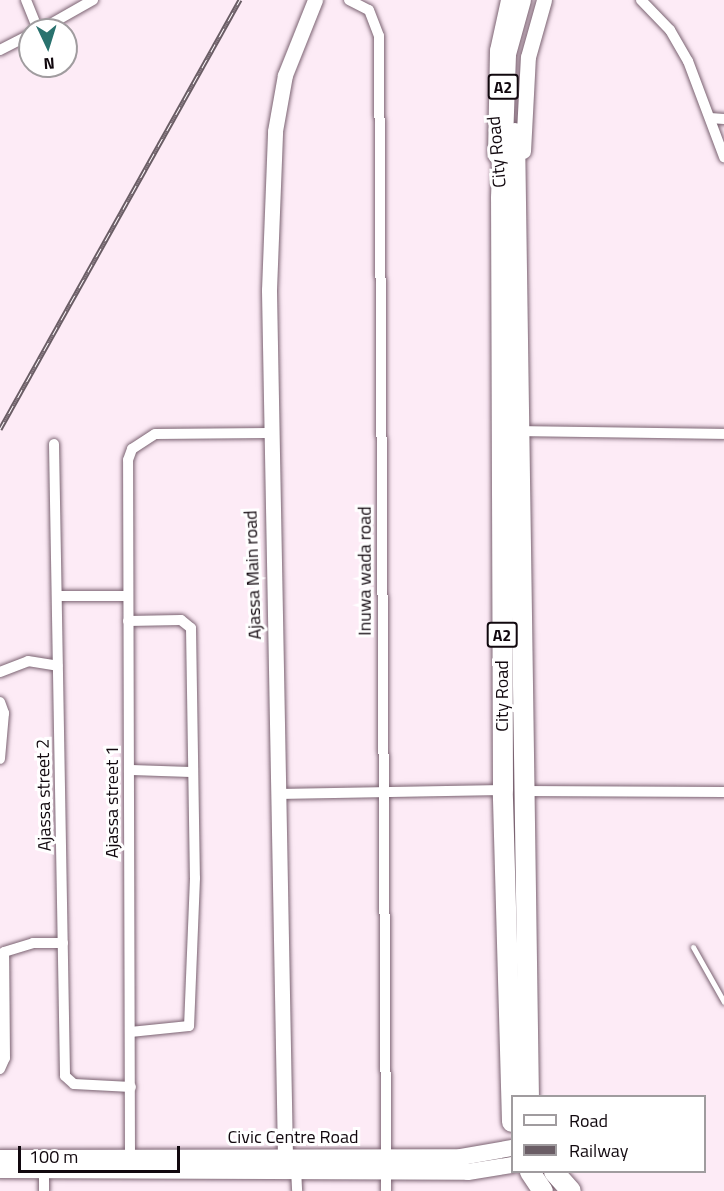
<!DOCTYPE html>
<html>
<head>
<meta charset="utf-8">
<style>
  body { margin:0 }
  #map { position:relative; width:724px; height:1191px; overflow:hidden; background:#fdebf6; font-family:"Titillium Web",sans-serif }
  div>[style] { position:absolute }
  .roads { filter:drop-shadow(0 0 2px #7a6271) drop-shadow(0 0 2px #7a6271) }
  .lane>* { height:5px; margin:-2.5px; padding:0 2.5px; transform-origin:2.5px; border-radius:2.5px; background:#fff }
  .street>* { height:10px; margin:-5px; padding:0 5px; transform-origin:5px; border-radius:5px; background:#fff }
  .secondary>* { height:15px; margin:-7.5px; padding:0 7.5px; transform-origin:7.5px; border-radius:7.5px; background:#fff }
  .primary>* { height:16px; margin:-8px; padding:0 8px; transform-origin:8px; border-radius:8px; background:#fff }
  .highway>* { height:20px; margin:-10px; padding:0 10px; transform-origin:10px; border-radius:10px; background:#fff }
  .rail>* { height:5px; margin-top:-2.5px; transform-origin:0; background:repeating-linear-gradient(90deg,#fff 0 9px,#6a5d65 0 18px); box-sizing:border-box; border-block:2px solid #6a5d65 }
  span { translate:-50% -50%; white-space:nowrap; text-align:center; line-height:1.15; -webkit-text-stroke:6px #fff; paint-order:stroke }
  .shield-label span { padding:2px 4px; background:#fff; border:2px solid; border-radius:4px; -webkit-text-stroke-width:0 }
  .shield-label { font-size:16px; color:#11080e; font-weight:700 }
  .street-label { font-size:18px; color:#11080e }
  .legend { position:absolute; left:511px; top:1095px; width:195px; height:78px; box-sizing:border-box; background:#fff; border:2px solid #a09c9f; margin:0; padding:8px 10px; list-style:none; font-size:18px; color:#11080e }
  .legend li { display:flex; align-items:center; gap:12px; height:30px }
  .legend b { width:30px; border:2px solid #a09c9f }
  .north { position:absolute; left:18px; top:18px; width:60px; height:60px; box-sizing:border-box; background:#fff; border:2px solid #a09c9f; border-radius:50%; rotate:176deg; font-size:16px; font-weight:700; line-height:24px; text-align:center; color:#11080e }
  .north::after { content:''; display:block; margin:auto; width:21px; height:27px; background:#29726e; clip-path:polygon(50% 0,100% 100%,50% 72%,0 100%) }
  .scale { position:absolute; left:18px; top:1146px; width:162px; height:27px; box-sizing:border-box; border:3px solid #11080e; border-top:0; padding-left:8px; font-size:18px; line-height:21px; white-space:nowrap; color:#11080e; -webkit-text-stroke:4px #fff; paint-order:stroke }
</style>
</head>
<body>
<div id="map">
  <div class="roads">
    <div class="lane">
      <i style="left:693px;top:947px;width:63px;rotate:60.6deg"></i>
    </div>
    <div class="street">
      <i style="left:26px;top:0;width:32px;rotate:68deg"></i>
      <i style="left:349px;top:0;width:22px;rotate:27deg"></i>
      <i style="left:369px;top:10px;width:28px;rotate:69deg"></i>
      <i style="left:379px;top:36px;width:1122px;rotate:89.64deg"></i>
      <i style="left:641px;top:0;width:42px;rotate:46deg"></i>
      <i style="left:670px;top:30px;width:36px;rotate:60deg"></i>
      <i style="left:688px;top:61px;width:103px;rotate:69.4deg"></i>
      <i style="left:40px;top:30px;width:61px;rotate:-29.5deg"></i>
      <i style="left:0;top:50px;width:34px;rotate:-27deg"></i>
      <i style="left:710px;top:118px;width:14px;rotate:4deg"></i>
      <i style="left:519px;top:431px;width:205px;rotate:0.8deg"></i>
      <i style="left:54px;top:444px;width:632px;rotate:89deg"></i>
      <i style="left:65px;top:1076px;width:12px;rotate:42deg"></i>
      <i style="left:74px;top:1084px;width:57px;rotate:3deg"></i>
      <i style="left:57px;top:596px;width:71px"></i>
      <i style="left:128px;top:621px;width:53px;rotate:-1.1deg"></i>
      <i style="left:181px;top:620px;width:13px;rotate:39deg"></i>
      <i style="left:191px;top:628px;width:250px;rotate:89.1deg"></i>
      <i style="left:195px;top:878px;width:148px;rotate:92.3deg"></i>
      <i style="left:189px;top:1026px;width:59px;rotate:174.2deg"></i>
      <i style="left:0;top:672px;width:30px;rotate:-21deg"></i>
      <i style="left:28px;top:661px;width:30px;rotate:9deg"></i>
      <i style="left:0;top:702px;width:12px;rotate:70deg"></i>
      <i style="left:4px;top:713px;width:46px;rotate:95deg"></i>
      <i style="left:129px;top:770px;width:64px;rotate:1.8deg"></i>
      <i style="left:522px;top:791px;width:202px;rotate:0.3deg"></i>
      <i style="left:278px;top:794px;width:225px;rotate:-1deg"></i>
      <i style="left:0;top:1069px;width:12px;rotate:-66deg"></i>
      <i style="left:5px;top:1058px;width:106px;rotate:-90.5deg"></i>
      <i style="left:4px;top:952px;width:30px;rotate:-17deg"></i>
      <i style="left:33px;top:943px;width:30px"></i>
      <i style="left:130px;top:1156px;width:696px;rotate:-90.16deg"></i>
      <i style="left:128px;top:460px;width:12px;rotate:-70deg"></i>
      <i style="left:132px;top:449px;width:27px;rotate:-33deg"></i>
      <i style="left:155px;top:434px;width:113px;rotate:-0.5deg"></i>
      <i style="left:296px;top:1169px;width:22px;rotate:87deg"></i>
      <i style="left:386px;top:1171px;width:20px;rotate:90deg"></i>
      <i style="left:44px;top:1191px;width:22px;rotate:-90deg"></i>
    </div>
    <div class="secondary">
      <i style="left:523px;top:151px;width:94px;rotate:-87deg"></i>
      <i style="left:528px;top:57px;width:59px;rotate:-74.3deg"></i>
      <i style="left:495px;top:155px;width:105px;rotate:-88.9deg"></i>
      <i style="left:497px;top:50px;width:51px;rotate:-77.6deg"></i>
      <i style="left:285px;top:1156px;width:866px;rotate:-91.06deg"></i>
      <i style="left:269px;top:290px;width:159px;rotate:-87.8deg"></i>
      <i style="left:275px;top:131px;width:57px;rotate:-79.9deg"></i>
      <i style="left:285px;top:75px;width:81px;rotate:-68.2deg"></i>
    </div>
    <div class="primary">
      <i style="left:0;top:1158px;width:461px;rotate:-0.1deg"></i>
      <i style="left:461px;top:1157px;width:52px;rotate:-10deg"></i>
      <i style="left:0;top:1170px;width:468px;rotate:0.2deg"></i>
      <i style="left:468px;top:1172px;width:45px;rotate:-9deg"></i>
    </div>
    <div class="highway">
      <i style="left:515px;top:133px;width:963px;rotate:89.17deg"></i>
      <i style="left:512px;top:1122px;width:332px;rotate:-91.6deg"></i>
      <i style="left:503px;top:790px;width:592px;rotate:-90.19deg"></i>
      <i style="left:501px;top:198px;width:144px;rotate:-88deg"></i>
      <i style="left:506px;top:54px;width:56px;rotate:-74.5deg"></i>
      <i style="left:530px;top:1172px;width:23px;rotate:56deg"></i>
      <i style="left:554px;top:1172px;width:25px;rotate:48deg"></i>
    </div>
  </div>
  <div class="rail">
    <i style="left:0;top:429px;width:492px;rotate:-60.8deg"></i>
  </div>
  <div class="shield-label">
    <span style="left:503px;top:87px">A2</span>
    <span style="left:502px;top:635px">A2</span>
  </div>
  <div class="street-label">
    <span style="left:497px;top:152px;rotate:-95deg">City Road</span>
    <span style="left:365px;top:571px;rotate:-90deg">Inuwa wada road</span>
    <span style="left:253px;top:575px;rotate:-92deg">Ajassa Main road</span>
    <span style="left:502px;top:696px;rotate:-90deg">City Road</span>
    <span style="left:44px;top:795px;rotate:-91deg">Ajassa street 2</span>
    <span style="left:112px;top:802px;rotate:-90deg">Ajassa street 1</span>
    <span style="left:293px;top:1137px">Civic Centre Road</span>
  </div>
  <ul class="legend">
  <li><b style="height:8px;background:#fff"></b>Road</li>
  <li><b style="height:8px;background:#6a5d65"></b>Railway</li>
  </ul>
  <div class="north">N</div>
  <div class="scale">100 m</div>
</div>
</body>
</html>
